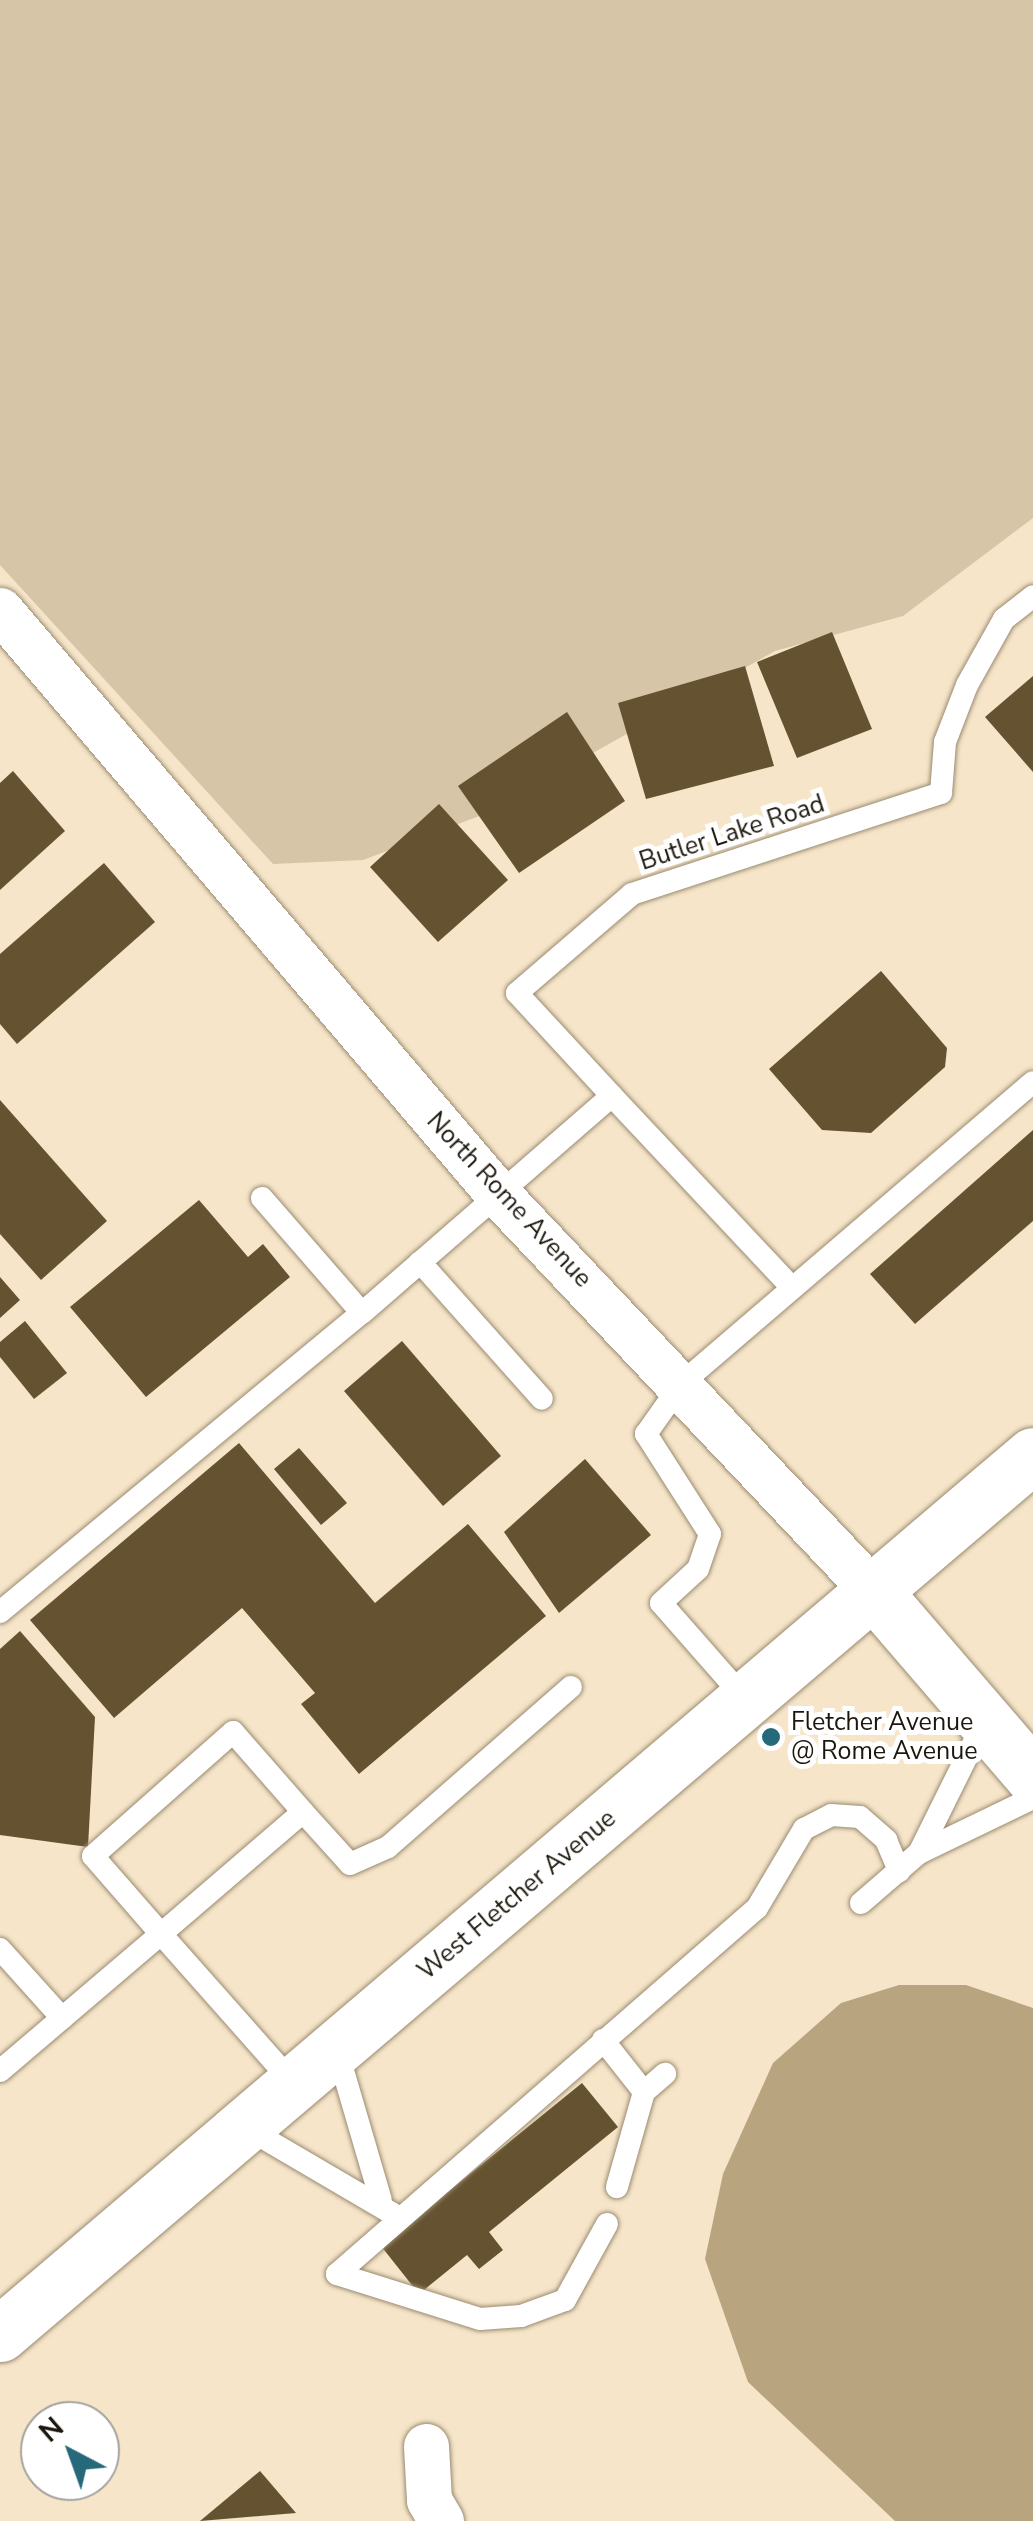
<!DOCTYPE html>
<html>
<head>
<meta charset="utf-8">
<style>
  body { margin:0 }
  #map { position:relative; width:1033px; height:2521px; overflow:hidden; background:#f6e5c9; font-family:"Nunito Sans",sans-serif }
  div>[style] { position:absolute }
  .green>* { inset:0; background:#d7c5a7 }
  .water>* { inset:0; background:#b9a480 }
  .building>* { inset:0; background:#655230 }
  .roads { filter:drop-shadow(0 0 2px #9a8b71) drop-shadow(0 0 2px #9a8b71) }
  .service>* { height:22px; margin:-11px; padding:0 11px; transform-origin:11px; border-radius:11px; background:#fff }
  .minor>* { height:45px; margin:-22.5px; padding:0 22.5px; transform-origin:22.5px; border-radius:22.5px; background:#fff }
  .tertiary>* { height:55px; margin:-27.5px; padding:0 27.5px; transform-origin:27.5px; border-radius:27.5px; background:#fff }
  .secondary>* { height:55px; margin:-27.5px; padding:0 27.5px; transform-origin:27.5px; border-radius:27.5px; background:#fff }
  .dots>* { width:28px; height:28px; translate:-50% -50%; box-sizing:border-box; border:5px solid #fff; border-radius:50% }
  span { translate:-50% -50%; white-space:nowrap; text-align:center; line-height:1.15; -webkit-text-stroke:10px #fff; paint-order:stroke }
  .street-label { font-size:25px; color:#1c170d }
  .poi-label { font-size:25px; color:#1c170d }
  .left { translate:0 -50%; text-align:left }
  .north { position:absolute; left:20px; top:2401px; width:100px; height:100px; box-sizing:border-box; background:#fff; border:2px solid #a4a29e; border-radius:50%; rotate:319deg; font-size:28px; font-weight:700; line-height:40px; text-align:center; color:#1c170d }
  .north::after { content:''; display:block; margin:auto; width:35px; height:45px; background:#25697a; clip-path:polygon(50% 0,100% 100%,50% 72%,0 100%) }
</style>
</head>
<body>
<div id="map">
  <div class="green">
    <i style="clip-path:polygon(0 0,1033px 0,1033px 518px,903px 616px,775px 651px,482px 815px,363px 860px,273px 864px,0 565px)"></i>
  </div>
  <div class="water">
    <i style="clip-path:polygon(899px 1985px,966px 1985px,1033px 2008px,1033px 2521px,895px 2521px,748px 2382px,705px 2259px,723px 2174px,773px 2063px,841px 2003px)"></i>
  </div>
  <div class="building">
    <i style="clip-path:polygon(832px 632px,872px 729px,797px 758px,757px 662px)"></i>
    <i style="clip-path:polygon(745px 666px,774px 766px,646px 799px,618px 703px)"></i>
    <i style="clip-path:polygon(1033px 676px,1033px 772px,985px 717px)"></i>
    <i style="clip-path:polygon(567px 712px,625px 801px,519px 873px,458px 786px)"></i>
    <i style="clip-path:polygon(13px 771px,65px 831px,0 890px,0 783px)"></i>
    <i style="clip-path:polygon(439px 804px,508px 880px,438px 942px,370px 867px)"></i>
    <i style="clip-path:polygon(104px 863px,155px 922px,17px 1044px,0 1024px,0 954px)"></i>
    <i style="clip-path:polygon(881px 971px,947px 1048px,945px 1067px,871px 1133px,822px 1130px,769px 1069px)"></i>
    <i style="clip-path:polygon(0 1100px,107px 1221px,41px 1280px,0 1234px)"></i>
    <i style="clip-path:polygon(1033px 1130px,1033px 1221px,915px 1324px,870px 1274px)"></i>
    <i style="clip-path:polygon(199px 1200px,248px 1257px,263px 1244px,290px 1277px,146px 1397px,70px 1307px)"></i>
    <i style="clip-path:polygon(0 1277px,20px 1300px,0 1318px)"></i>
    <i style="clip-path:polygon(25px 1321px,67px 1373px,34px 1399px,0 1357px,0 1342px)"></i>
    <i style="clip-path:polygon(402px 1341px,501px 1456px,443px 1506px,344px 1391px)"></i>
    <i style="clip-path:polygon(239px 1443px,375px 1603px,468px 1524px,546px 1616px,359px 1774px,301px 1704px,315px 1693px,242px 1608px,114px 1718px,30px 1620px)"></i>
    <i style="clip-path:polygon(299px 1448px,347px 1503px,321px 1525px,274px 1469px)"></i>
    <i style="clip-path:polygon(585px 1459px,651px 1535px,559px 1613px,504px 1532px)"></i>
    <i style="clip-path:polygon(20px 1631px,95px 1717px,88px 1847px,0 1835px,0 1649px)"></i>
    <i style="clip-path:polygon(582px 2083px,618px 2127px,489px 2232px,503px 2250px,479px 2269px,467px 2255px,419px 2294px,381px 2246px)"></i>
    <i style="clip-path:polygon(260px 2471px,296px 2513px,200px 2521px)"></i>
  </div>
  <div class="roads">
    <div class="service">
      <i style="left:612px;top:1096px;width:263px;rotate:46.8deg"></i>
      <i style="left:262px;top:1198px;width:152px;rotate:49deg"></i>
      <i style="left:362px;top:1313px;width:331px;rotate:-41deg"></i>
      <i style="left:612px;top:1096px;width:140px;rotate:-132.7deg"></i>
      <i style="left:517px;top:993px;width:152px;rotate:-40.7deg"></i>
      <i style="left:632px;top:894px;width:325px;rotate:-18.1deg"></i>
      <i style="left:941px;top:793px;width:51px;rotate:-85.5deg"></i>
      <i style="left:945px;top:742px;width:61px;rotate:-68.9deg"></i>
      <i style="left:967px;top:685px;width:76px;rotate:-60.7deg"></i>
      <i style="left:1004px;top:619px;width:37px;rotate:-38deg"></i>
      <i style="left:420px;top:1262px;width:183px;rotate:48.3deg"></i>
      <i style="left:0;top:1612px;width:470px;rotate:-39.6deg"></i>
      <i style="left:747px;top:1701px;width:130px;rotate:-131.3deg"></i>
      <i style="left:661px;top:1603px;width:50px;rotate:-42.6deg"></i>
      <i style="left:698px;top:1569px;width:37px;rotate:-71deg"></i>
      <i style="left:710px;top:1534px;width:119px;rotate:-122.6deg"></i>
      <i style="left:646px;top:1434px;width:62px;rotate:-54.8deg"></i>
      <i style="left:682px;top:1383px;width:462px;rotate:-40.6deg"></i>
      <i style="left:919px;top:1853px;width:146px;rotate:-63.6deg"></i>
      <i style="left:861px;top:1903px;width:77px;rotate:-40.8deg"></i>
      <i style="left:919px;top:1853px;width:127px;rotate:-25.8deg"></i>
      <i style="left:0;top:1949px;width:93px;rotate:48.1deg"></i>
      <i style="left:603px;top:2040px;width:66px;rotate:51.7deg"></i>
      <i style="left:644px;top:2092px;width:99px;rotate:105.9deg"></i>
      <i style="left:337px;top:2050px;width:156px;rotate:73.7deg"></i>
      <i style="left:0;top:2071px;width:211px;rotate:-40.4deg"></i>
      <i style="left:161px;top:1934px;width:103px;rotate:-131.1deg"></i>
      <i style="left:93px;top:1856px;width:187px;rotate:-41.5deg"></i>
      <i style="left:233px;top:1732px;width:106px;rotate:48.8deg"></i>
      <i style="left:293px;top:2083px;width:199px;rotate:-131.5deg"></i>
      <i style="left:161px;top:1934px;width:187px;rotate:-40.7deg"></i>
      <i style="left:303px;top:1812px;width:70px;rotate:47.9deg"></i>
      <i style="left:350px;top:1864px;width:42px;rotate:-24.1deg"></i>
      <i style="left:388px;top:1847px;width:243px;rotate:-41.2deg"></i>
      <i style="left:644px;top:2092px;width:28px;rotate:-41deg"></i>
      <i style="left:243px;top:2126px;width:180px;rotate:30.4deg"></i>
      <i style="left:607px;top:2224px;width:87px;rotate:118.9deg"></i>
      <i style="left:565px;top:2300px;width:47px;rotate:160deg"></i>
      <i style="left:521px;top:2316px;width:41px;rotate:175.8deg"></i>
      <i style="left:480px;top:2319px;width:150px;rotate:-162.5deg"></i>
      <i style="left:337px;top:2274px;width:557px;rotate:-41.07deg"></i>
      <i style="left:757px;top:1908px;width:92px;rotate:-59.3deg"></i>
      <i style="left:804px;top:1829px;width:30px;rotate:-27deg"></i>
      <i style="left:831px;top:1815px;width:29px;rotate:4deg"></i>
      <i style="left:860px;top:1817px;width:35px;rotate:41deg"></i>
      <i style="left:886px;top:1840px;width:34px;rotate:67deg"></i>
    </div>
    <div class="minor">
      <i style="left:0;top:610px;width:766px;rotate:49.55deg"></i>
      <i style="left:497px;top:1193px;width:550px;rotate:46.62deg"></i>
      <i style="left:426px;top:2446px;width:54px;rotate:86.8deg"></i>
      <i style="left:429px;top:2500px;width:24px;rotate:60deg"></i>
    </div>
    <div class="tertiary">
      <i style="left:875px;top:1593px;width:243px;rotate:49.3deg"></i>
    </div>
    <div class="secondary">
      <i style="left:0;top:2334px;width:1356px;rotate:-40.4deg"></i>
    </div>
  </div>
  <div class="dots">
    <i style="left:771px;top:1737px;background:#25697a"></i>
  </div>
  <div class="street-label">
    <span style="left:732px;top:833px;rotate:-18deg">Butler Lake Road</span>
    <span style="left:509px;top:1200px;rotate:47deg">North Rome Avenue</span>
    <span style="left:517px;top:1895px;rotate:-40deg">West Fletcher Avenue</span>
  </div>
  <div class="poi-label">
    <span class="left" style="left:791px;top:1737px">Fletcher Avenue<br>@ Rome Avenue</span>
  </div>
  <div class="north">N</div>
</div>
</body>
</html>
